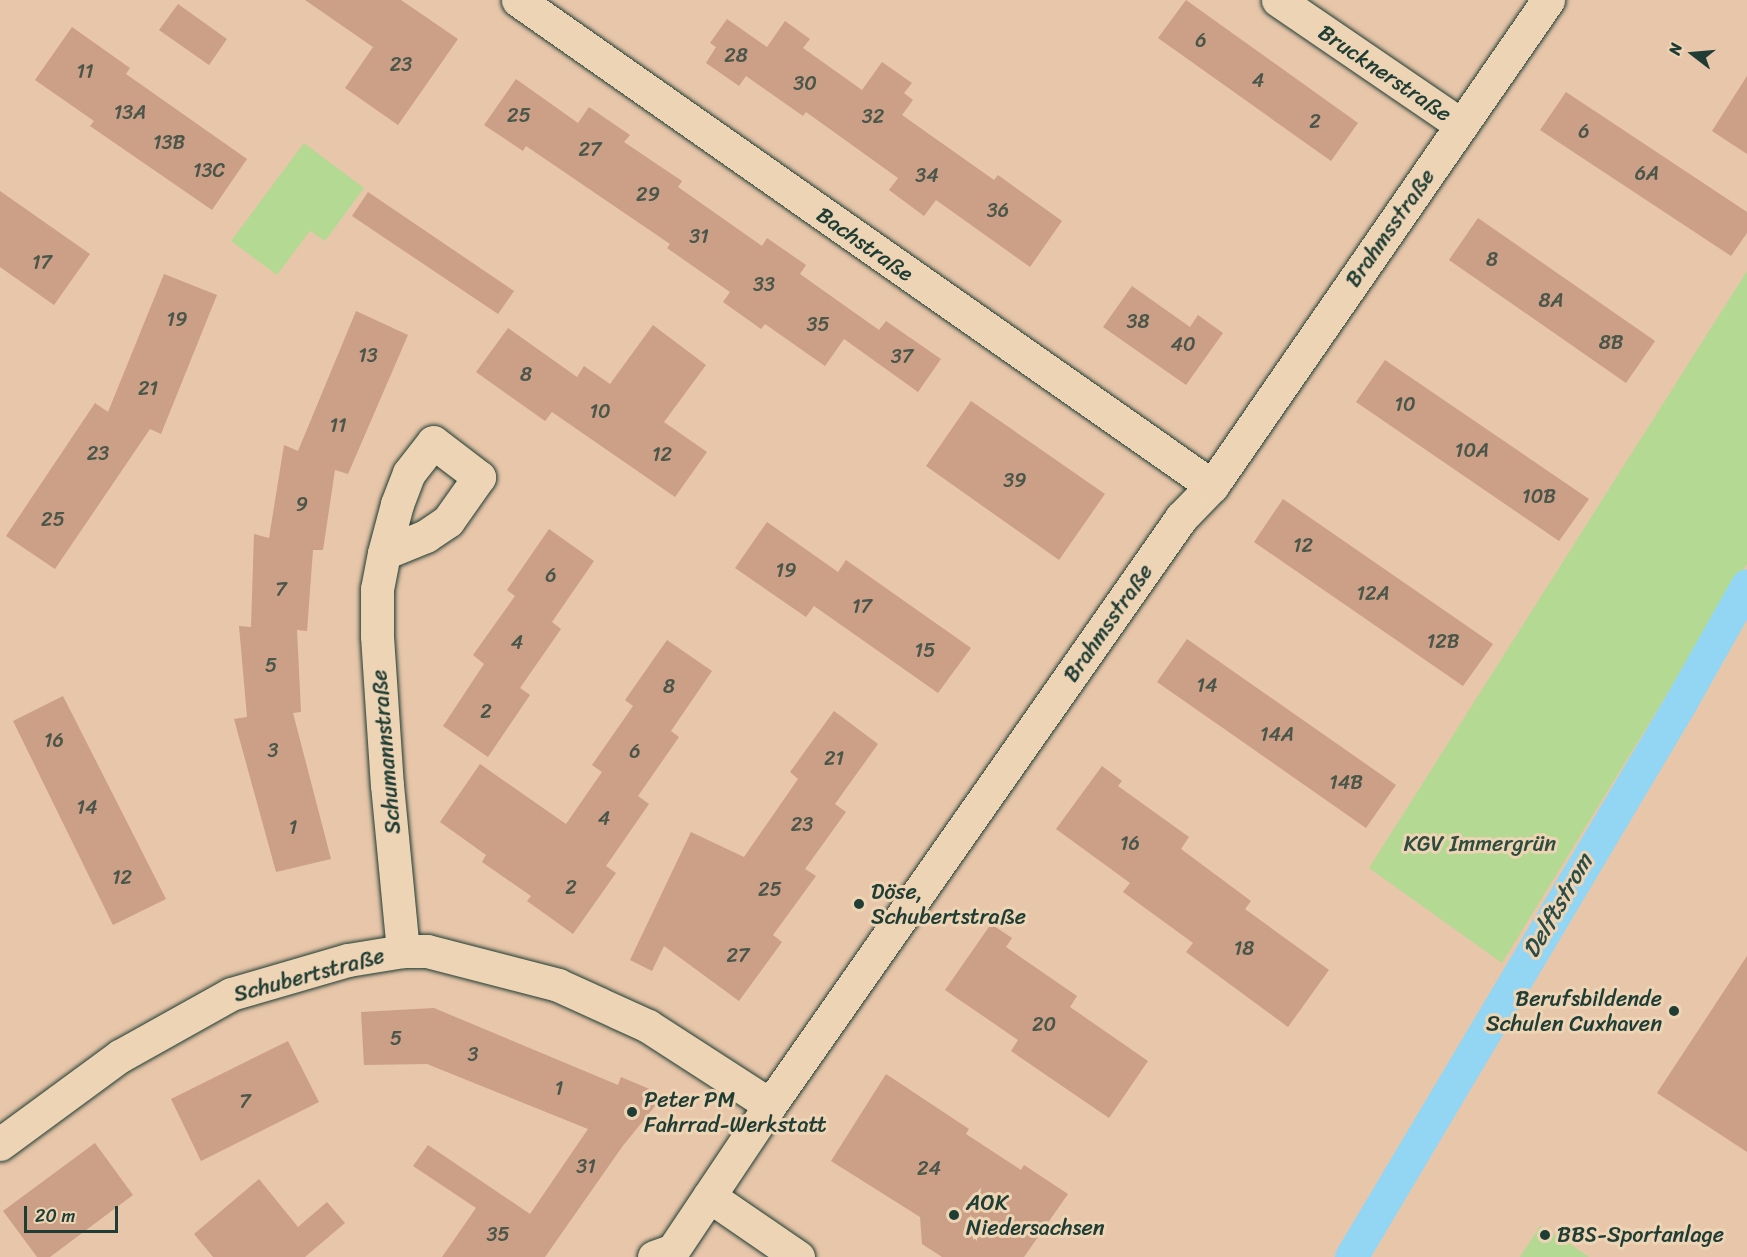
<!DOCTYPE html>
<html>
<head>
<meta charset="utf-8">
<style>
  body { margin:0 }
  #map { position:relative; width:1747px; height:1257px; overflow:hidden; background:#e8c6a9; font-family:Sriracha,sans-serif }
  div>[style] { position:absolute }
  .green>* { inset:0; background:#b4d993 }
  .canal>* { height:33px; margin:-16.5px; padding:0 16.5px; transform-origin:16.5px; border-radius:16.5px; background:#92d6f4 }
  .building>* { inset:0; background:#cc9f87 }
  .roads { filter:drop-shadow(0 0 2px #1f3d34) drop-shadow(0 0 2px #1f3d34) }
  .minor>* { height:33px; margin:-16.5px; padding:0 16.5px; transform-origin:16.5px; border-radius:16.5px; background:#edd4b5 }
  .dots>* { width:16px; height:16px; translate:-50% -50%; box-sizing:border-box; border:3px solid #edd4b5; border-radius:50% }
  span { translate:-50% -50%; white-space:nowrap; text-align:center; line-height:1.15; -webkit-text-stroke:6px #edd4b5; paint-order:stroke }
  .number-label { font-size:20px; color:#4a5649 }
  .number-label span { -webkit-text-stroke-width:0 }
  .street-label { font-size:22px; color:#1f3d34 }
  .park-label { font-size:22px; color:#2e4d3e }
  .poi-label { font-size:22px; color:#1f3d34 }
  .left { translate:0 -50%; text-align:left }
  .right { translate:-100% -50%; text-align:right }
  .water-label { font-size:24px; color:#2a4c47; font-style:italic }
  .north { position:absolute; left:1663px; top:24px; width:60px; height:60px; -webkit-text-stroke:4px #edd4b5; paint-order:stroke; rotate:286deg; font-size:16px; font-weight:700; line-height:24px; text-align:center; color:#1f3d34 }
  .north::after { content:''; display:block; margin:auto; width:21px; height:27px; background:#1f3d34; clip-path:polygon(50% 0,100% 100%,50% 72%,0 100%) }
  .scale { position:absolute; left:24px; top:1206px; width:94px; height:27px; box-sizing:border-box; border:3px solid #1f3d34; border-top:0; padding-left:8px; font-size:18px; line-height:21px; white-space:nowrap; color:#1f3d34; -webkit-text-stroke:4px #edd4b5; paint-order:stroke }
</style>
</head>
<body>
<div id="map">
  <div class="green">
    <i style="clip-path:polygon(304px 143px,364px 188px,325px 241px,310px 231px,277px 275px,231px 241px)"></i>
    <i style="clip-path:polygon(1747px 271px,1747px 564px,1502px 963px,1369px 868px)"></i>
    <i style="clip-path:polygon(1540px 1226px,1570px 1244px,1589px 1257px,1520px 1257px)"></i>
  </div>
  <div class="canal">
    <i style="left:1351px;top:1257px;width:646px;rotate:-59.26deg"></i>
    <i style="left:1681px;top:702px;width:134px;rotate:-60.6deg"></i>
  </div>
  <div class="building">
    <i style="clip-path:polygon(305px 0,401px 0,458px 39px,398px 125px,345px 88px,373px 47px)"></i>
    <i style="clip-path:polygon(1186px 0,1358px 123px,1331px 161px,1158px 38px)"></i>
    <i style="clip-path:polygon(178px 4px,227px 39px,209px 65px,159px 30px)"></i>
    <i style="clip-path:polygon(727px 19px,767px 47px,785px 21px,810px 39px,803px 48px,862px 90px,882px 62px,912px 83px,904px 93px,913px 100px,902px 115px,994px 180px,998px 175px,1062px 221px,1030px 267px,936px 200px,924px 216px,889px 190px,898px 178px,806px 112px,803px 116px,746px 76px,739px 86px,706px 63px,716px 47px,710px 43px)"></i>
    <i style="clip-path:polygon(72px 27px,130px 68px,126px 74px,247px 159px,212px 210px,90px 126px,94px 121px,35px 80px)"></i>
    <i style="clip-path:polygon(1747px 76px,1747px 154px,1712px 131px)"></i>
    <i style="clip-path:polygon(516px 79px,578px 123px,589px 107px,630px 135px,624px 142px,682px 181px,678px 187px,762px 246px,767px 238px,806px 265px,800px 274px,879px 330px,886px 321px,941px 359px,918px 392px,844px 339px,825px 366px,765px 324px,761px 329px,723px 302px,730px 292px,667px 248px,670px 244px,526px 146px,523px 151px,484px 125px)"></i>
    <i style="clip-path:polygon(1566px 92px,1747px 212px,1747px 233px,1731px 256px,1540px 130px)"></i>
    <i style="clip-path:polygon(0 191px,90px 254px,54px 305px,0 267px)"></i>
    <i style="clip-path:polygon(368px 192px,514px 291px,498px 314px,352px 216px)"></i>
    <i style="clip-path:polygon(1478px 218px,1655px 341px,1626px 383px,1449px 260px)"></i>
    <i style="clip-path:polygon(164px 274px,217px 295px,161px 434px,150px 429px,55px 569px,6px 536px,95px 403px,108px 412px)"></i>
    <i style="clip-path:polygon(1132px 286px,1190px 327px,1198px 315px,1223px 333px,1186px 385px,1103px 327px)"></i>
    <i style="clip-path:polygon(356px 311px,408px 335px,348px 474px,335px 470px,323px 550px,313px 550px,307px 631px,297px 630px,301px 712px,293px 713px,331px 859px,276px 872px,234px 719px,247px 717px,239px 626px,251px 627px,254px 534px,269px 538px,284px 445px,298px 451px)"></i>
    <i style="clip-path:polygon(653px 325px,706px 365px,664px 422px,707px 452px,675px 497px,552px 412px,545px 421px,476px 372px,508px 328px,577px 377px,584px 366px,610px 384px)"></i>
    <i style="clip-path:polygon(1385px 360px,1589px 499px,1559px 541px,1356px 402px)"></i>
    <i style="clip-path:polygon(971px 401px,1105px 494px,1059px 560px,926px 466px)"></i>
    <i style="clip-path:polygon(1283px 499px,1493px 644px,1463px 686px,1254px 542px)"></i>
    <i style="clip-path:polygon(767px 522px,838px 572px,846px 560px,971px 648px,938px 693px,814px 606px,806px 617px,735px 568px)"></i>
    <i style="clip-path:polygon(549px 529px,594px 561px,552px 622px,561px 629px,520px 688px,530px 695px,488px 757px,443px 726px,484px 664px,473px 655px,515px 596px,507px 590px)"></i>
    <i style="clip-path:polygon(1187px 639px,1396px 785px,1366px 828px,1157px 682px)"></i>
    <i style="clip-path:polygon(667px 640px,712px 671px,671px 731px,679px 737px,638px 796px,649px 804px,606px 866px,616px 873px,573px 934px,527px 901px,531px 896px,482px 862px,486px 855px,440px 822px,480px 764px,566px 824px,602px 772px,592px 765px,633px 706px,625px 700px)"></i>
    <i style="clip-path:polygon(63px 696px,166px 899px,113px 925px,13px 721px)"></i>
    <i style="clip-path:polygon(834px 711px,878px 744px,835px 804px,846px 812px,805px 869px,816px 876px,773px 935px,782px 942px,739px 1001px,664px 946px,652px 971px,630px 960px,691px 832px,744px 857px,798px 779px,790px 772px)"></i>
    <i style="clip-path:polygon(1102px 766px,1122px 781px,1118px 786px,1189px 837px,1181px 849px,1251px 901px,1245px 909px,1329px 970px,1288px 1027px,1186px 952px,1193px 943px,1123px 892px,1130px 883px,1056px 829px)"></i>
    <i style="clip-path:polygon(991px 924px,1012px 938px,1006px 947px,1077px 996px,1070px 1007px,1148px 1061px,1109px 1118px,1011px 1051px,1018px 1040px,945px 990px)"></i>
    <i style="clip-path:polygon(1747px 956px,1747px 1152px,1657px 1093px)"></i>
    <i style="clip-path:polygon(434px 1008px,618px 1085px,621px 1077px,664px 1095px,622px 1147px,545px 1257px,442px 1257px,476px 1208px,413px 1166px,428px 1145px,530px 1214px,588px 1129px,427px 1064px,364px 1065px,361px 1012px)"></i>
    <i style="clip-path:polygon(288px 1041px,319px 1102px,201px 1161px,171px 1099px)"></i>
    <i style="clip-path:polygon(886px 1074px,969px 1129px,966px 1134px,1021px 1170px,1024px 1165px,1068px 1194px,1024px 1257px,942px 1257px,922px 1244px,920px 1217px,831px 1161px)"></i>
    <i style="clip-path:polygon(95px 1143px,133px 1195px,50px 1257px,37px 1257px,3px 1211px)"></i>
    <i style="clip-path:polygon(259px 1179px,298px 1227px,327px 1202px,345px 1223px,305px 1257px,213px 1257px,194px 1234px)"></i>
  </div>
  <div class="roads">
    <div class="minor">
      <i style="left:518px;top:0;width:847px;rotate:35deg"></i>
      <i style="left:1278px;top:0;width:222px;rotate:34.3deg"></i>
      <i style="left:433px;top:442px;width:58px;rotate:37.3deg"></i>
      <i style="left:479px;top:477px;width:54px;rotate:125.2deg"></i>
      <i style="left:448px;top:521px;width:27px;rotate:146deg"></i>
      <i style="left:426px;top:536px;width:45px;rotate:158deg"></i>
      <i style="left:384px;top:553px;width:51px;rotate:-75.1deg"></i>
      <i style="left:397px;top:504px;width:33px;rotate:-69deg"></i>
      <i style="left:409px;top:473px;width:39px;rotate:-52deg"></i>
      <i style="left:384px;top:553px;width:37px;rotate:101deg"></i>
      <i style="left:377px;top:589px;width:47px;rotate:90deg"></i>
      <i style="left:377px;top:636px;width:149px;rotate:86.2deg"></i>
      <i style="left:387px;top:785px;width:167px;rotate:84.5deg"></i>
      <i style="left:0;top:1144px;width:149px;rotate:-36.3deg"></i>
      <i style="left:120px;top:1056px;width:127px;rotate:-29.2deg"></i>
      <i style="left:231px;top:994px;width:122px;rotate:-16.2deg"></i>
      <i style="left:348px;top:960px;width:56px;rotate:-9.3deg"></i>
      <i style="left:403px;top:951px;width:24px"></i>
      <i style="left:427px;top:951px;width:135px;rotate:14.5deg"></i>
      <i style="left:558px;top:985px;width:99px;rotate:24.5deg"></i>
      <i style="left:648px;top:1026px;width:145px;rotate:32.9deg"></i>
      <i style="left:709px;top:1196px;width:108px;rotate:34.4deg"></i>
      <i style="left:654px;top:1257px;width:20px;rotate:-20deg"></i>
      <i style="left:673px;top:1250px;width:174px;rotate:-56.2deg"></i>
      <i style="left:770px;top:1105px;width:717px;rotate:-55deg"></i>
      <i style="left:1181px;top:518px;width:45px;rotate:-45.9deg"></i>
      <i style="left:1212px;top:486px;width:591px;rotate:-55.34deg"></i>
    </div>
  </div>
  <div class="dots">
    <i style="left:859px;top:904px;background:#1f3d34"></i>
    <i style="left:1674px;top:1011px;background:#1f3d34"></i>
    <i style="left:632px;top:1112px;background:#1f3d34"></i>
    <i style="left:954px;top:1215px;background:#1f3d34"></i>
    <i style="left:1545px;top:1235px;background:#1f3d34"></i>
  </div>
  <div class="number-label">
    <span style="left:1201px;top:40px">6</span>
    <span style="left:736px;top:55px">28</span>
    <span style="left:401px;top:64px">23</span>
    <span style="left:85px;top:71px">11</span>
    <span style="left:1258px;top:80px">4</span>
    <span style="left:805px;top:83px">30</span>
    <span style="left:130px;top:112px">13A</span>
    <span style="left:519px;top:115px">25</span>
    <span style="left:873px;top:116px">32</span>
    <span style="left:1315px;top:121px">2</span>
    <span style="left:1584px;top:131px">6</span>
    <span style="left:169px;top:142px">13B</span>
    <span style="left:590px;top:149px">27</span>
    <span style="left:209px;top:170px">13C</span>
    <span style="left:1647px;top:173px">6A</span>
    <span style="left:927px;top:175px">34</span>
    <span style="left:648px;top:194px">29</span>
    <span style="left:998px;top:210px">36</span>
    <span style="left:699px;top:236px">31</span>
    <span style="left:1492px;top:259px">8</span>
    <span style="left:42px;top:262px">17</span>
    <span style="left:764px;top:284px">33</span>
    <span style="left:1551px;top:300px">8A</span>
    <span style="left:177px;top:319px">19</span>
    <span style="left:1138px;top:321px">38</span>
    <span style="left:818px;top:324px">35</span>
    <span style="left:1611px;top:342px">8B</span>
    <span style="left:1183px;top:344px">40</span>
    <span style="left:368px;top:355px">13</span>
    <span style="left:902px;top:356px">37</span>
    <span style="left:526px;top:374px">8</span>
    <span style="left:148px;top:388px">21</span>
    <span style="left:1405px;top:404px">10</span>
    <span style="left:600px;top:411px">10</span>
    <span style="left:338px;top:425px">11</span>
    <span style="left:1472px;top:450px">10A</span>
    <span style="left:98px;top:453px">23</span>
    <span style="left:662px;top:454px">12</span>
    <span style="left:1015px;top:480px">39</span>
    <span style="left:1539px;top:496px">10B</span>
    <span style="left:302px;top:504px">9</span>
    <span style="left:53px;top:519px">25</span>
    <span style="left:1303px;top:545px">12</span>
    <span style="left:786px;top:570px">19</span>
    <span style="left:551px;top:575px">6</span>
    <span style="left:281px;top:589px">7</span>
    <span style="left:1373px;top:593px">12A</span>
    <span style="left:862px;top:606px">17</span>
    <span style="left:1443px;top:641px">12B</span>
    <span style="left:517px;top:642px">4</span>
    <span style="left:925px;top:650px">15</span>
    <span style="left:271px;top:665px">5</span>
    <span style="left:1207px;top:685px">14</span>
    <span style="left:669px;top:686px">8</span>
    <span style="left:486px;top:711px">2</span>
    <span style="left:1277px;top:734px">14A</span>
    <span style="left:54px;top:740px">16</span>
    <span style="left:273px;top:750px">3</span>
    <span style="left:635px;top:751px">6</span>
    <span style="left:834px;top:758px">21</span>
    <span style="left:1346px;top:782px">14B</span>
    <span style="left:87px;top:807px">14</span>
    <span style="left:604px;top:818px">4</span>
    <span style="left:802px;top:824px">23</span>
    <span style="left:293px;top:827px">1</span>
    <span style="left:1130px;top:843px">16</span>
    <span style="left:122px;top:877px">12</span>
    <span style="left:571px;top:887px">2</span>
    <span style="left:770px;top:889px">25</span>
    <span style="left:1244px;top:948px">18</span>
    <span style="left:738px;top:955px">27</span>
    <span style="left:1044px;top:1024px">20</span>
    <span style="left:396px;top:1038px">5</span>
    <span style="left:473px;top:1054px">3</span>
    <span style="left:559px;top:1088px">1</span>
    <span style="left:245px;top:1101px">7</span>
    <span style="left:586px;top:1166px">31</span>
    <span style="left:929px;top:1168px">24</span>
    <span style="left:498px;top:1234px">35</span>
  </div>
  <div class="street-label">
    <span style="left:1385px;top:73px;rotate:34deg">Brucknerstraße</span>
    <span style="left:1390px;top:228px;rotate:-55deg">Brahmsstraße</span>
    <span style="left:865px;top:244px;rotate:35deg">Bachstraße</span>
    <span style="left:1108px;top:623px;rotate:-55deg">Brahmsstraße</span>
    <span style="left:386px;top:752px;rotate:-95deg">Schumannstraße</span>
    <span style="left:309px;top:975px;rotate:-15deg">Schubertstraße</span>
  </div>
  <div class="park-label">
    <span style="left:1480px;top:844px">KGV Immergrün</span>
  </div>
  <div class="poi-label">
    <span class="left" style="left:871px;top:904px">Döse,<br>Schubertstraße</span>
    <span class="right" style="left:1662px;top:1011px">Berufsbildende<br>Schulen Cuxhaven</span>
    <span class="left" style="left:644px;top:1112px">Peter PM<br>Fahrrad-Werkstatt</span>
    <span class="left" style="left:966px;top:1215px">AOK<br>Niedersachsen</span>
    <span class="left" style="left:1557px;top:1235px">BBS-Sportanlage</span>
  </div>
  <div class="water-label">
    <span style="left:1558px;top:906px;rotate:-60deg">Delftstrom</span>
  </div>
  <div class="north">N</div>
  <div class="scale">20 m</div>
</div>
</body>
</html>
